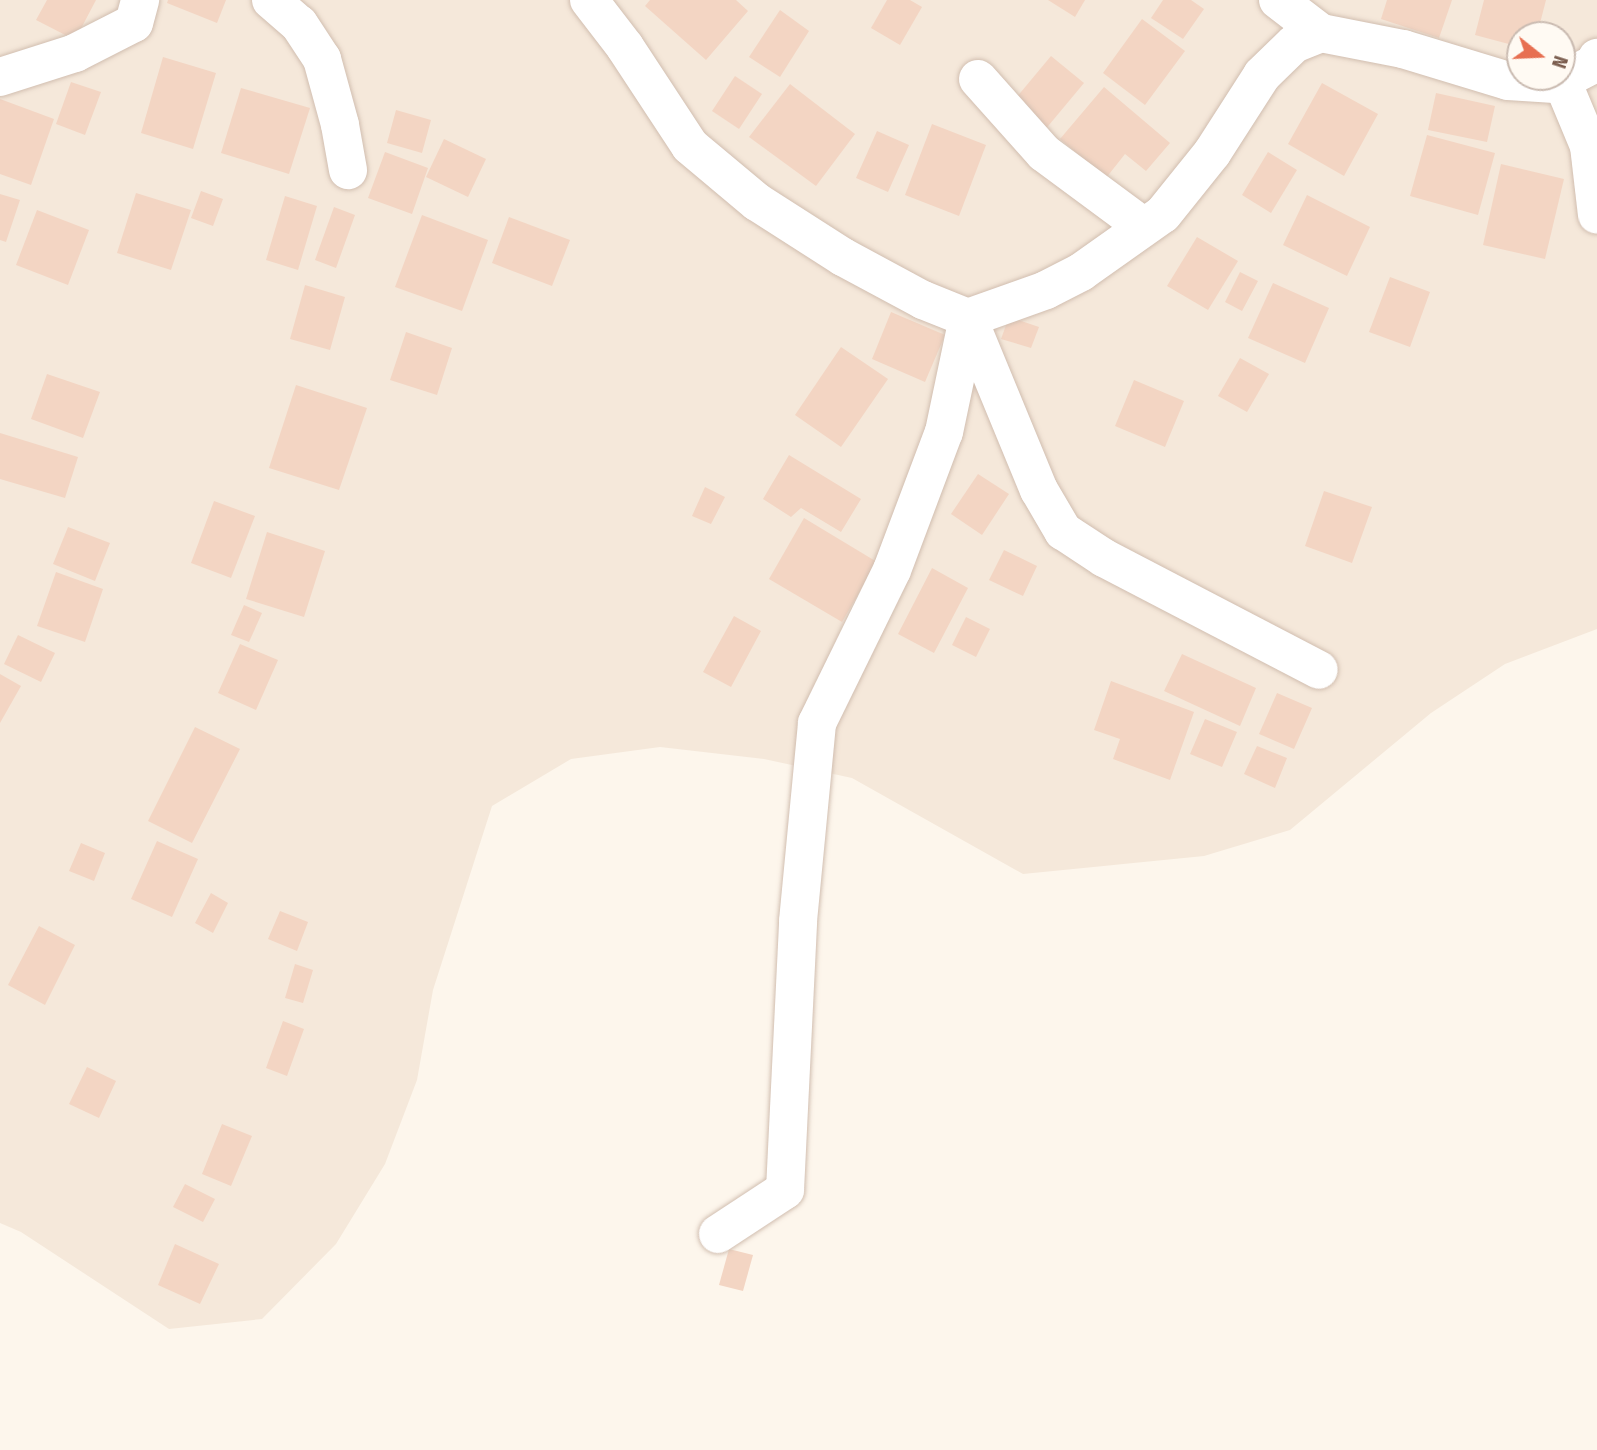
<!DOCTYPE html>
<html>
<head>
<meta charset="utf-8">
<style>
  body { margin:0 }
  #map { position:relative; width:1597px; height:1450px; overflow:hidden; background:#fdf6ec; font-family:"Fira Sans Condensed",sans-serif }
  div>[style] { position:absolute }
  .residential>* { inset:0; background:#f5e8da }
  .building>* { inset:0; background:#f3d5c3 }
  .roads { filter:drop-shadow(0 0 2px #d1beb0) drop-shadow(0 0 2px #d1beb0) }
  .minor>* { height:38px; margin:-19px; padding:0 19px; transform-origin:19px; border-radius:19px; background:#fff }
  span { translate:-50% -50%; white-space:nowrap; text-align:center; line-height:1.15; -webkit-text-stroke:5px #fffaf3; paint-order:stroke }
  .north { position:absolute; left:1506px; top:21px; width:70px; height:70px; box-sizing:border-box; background:#fffaf3; border:2px solid #cabbb1; border-radius:50%; rotate:108deg; font-size:19px; font-weight:700; line-height:28px; text-align:center; color:#7a5c4d }
  .north::after { content:''; display:block; margin:auto; width:24px; height:32px; background:#e76f51; clip-path:polygon(50% 0,100% 100%,50% 72%,0 100%) }
</style>
</head>
<body>
<div id="map">
  <div class="residential">
    <i style="clip-path:polygon(evenodd,0 0,1597px 0,1597px 629px,1505px 664px,1431px 713px,1290px 830px,1204px 856px,1023px 874px,852px 778px,764px 759px,660px 747px,571px 759px,492px 806px,433px 990px,417px 1080px,385px 1164px,336px 1244px,262px 1319px,169px 1329px,21px 1232px,0 1223px,0 0,1520px 35px,1562px 35px,1562px 77px,1520px 77px,1520px 35px)"></i>
  </div>
  <div class="building">
    <i style="clip-path:polygon(47px 0,96px 0,75px 40px,36px 20px)"></i>
    <i style="clip-path:polygon(168px 0,226px 0,217px 23px,167px 3px)"></i>
    <i style="clip-path:polygon(650px 0,736px 0,748px 11px,706px 60px,645px 6px)"></i>
    <i style="clip-path:polygon(887px 0,910px 0,922px 7px,900px 45px,871px 28px)"></i>
    <i style="clip-path:polygon(1048px 0,1085px 0,1075px 17px)"></i>
    <i style="clip-path:polygon(1163px 0,1191px 0,1204px 9px,1183px 39px,1151px 18px)"></i>
    <i style="clip-path:polygon(1387px 0,1452px 0,1439px 38px,1381px 19px)"></i>
    <i style="clip-path:polygon(1484px 0,1546px 0,1537px 35px,1520px 35px,1520px 47px,1475px 35px)"></i>
    <i style="clip-path:polygon(780px 10px,809px 31px,780px 77px,749px 57px)"></i>
    <i style="clip-path:polygon(1142px 19px,1185px 51px,1145px 105px,1103px 73px)"></i>
    <i style="clip-path:polygon(1051px 56px,1084px 83px,1044px 131px,1011px 104px)"></i>
    <i style="clip-path:polygon(163px 57px,216px 73px,193px 149px,141px 133px)"></i>
    <i style="clip-path:polygon(735px 76px,762px 94px,739px 129px,712px 111px)"></i>
    <i style="clip-path:polygon(71px 82px,101px 92px,85px 135px,56px 124px)"></i>
    <i style="clip-path:polygon(1322px 83px,1378px 114px,1344px 176px,1288px 144px)"></i>
    <i style="clip-path:polygon(790px 84px,855px 134px,816px 186px,749px 137px)"></i>
    <i style="clip-path:polygon(1104px 87px,1170px 143px,1146px 171px,1125px 154px,1106px 178px,1060px 139px)"></i>
    <i style="clip-path:polygon(241px 88px,310px 108px,289px 174px,221px 153px)"></i>
    <i style="clip-path:polygon(1436px 93px,1495px 106px,1487px 142px,1428px 130px)"></i>
    <i style="clip-path:polygon(0 99px,54px 119px,31px 185px,0 174px)"></i>
    <i style="clip-path:polygon(396px 110px,431px 120px,422px 153px,387px 143px)"></i>
    <i style="clip-path:polygon(932px 124px,986px 145px,959px 216px,905px 195px)"></i>
    <i style="clip-path:polygon(877px 131px,909px 145px,888px 192px,856px 178px)"></i>
    <i style="clip-path:polygon(1427px 135px,1495px 153px,1478px 215px,1410px 196px)"></i>
    <i style="clip-path:polygon(444px 139px,486px 159px,468px 197px,426px 177px)"></i>
    <i style="clip-path:polygon(385px 152px,428px 168px,412px 214px,368px 198px)"></i>
    <i style="clip-path:polygon(1268px 152px,1297px 170px,1271px 213px,1242px 195px)"></i>
    <i style="clip-path:polygon(1501px 164px,1564px 179px,1545px 259px,1483px 245px)"></i>
    <i style="clip-path:polygon(201px 191px,223px 199px,213px 226px,191px 218px)"></i>
    <i style="clip-path:polygon(136px 193px,191px 210px,171px 270px,117px 253px)"></i>
    <i style="clip-path:polygon(0 194px,20px 200px,6px 242px,0 240px)"></i>
    <i style="clip-path:polygon(1307px 195px,1370px 227px,1347px 276px,1283px 245px)"></i>
    <i style="clip-path:polygon(285px 196px,317px 206px,298px 270px,266px 260px)"></i>
    <i style="clip-path:polygon(334px 207px,355px 215px,336px 268px,315px 260px)"></i>
    <i style="clip-path:polygon(37px 210px,89px 230px,68px 285px,16px 265px)"></i>
    <i style="clip-path:polygon(422px 215px,488px 240px,462px 311px,395px 287px)"></i>
    <i style="clip-path:polygon(509px 217px,570px 240px,552px 286px,492px 263px)"></i>
    <i style="clip-path:polygon(1197px 237px,1238px 261px,1208px 310px,1167px 286px)"></i>
    <i style="clip-path:polygon(1240px 272px,1258px 281px,1242px 311px,1225px 302px)"></i>
    <i style="clip-path:polygon(1390px 277px,1430px 292px,1410px 347px,1369px 332px)"></i>
    <i style="clip-path:polygon(1273px 283px,1329px 308px,1305px 363px,1248px 338px)"></i>
    <i style="clip-path:polygon(305px 285px,345px 297px,330px 350px,290px 339px)"></i>
    <i style="clip-path:polygon(891px 312px,945px 335px,925px 382px,872px 359px)"></i>
    <i style="clip-path:polygon(1009px 317px,1039px 327px,1031px 348px,1001px 339px)"></i>
    <i style="clip-path:polygon(406px 332px,452px 348px,437px 395px,390px 380px)"></i>
    <i style="clip-path:polygon(841px 347px,888px 379px,841px 447px,795px 415px)"></i>
    <i style="clip-path:polygon(1240px 358px,1269px 374px,1247px 412px,1218px 396px)"></i>
    <i style="clip-path:polygon(47px 374px,100px 392px,83px 438px,31px 419px)"></i>
    <i style="clip-path:polygon(1134px 380px,1184px 401px,1165px 447px,1115px 426px)"></i>
    <i style="clip-path:polygon(296px 385px,367px 408px,339px 490px,269px 468px)"></i>
    <i style="clip-path:polygon(0 433px,78px 457px,65px 498px,0 479px)"></i>
    <i style="clip-path:polygon(789px 455px,861px 499px,841px 532px,801px 508px,791px 517px,763px 499px)"></i>
    <i style="clip-path:polygon(978px 474px,1009px 494px,982px 535px,951px 514px)"></i>
    <i style="clip-path:polygon(705px 487px,725px 497px,711px 524px,692px 516px)"></i>
    <i style="clip-path:polygon(1324px 491px,1372px 507px,1352px 563px,1305px 546px)"></i>
    <i style="clip-path:polygon(214px 501px,255px 516px,231px 578px,191px 563px)"></i>
    <i style="clip-path:polygon(804px 518px,877px 562px,842px 622px,769px 579px)"></i>
    <i style="clip-path:polygon(68px 527px,110px 543px,95px 581px,53px 564px)"></i>
    <i style="clip-path:polygon(267px 532px,325px 551px,304px 617px,246px 599px)"></i>
    <i style="clip-path:polygon(1004px 550px,1037px 566px,1023px 596px,989px 580px)"></i>
    <i style="clip-path:polygon(932px 568px,968px 588px,934px 653px,898px 634px)"></i>
    <i style="clip-path:polygon(56px 572px,103px 589px,85px 642px,37px 626px)"></i>
    <i style="clip-path:polygon(244px 605px,262px 613px,249px 642px,231px 635px)"></i>
    <i style="clip-path:polygon(734px 616px,761px 631px,731px 687px,703px 672px)"></i>
    <i style="clip-path:polygon(966px 617px,990px 629px,976px 657px,952px 645px)"></i>
    <i style="clip-path:polygon(18px 635px,55px 653px,41px 682px,4px 664px)"></i>
    <i style="clip-path:polygon(240px 644px,278px 660px,256px 710px,218px 693px)"></i>
    <i style="clip-path:polygon(1182px 654px,1256px 688px,1240px 726px,1164px 691px)"></i>
    <i style="clip-path:polygon(0 674px,21px 686px,0 723px)"></i>
    <i style="clip-path:polygon(1111px 681px,1194px 712px,1170px 780px,1113px 759px,1120px 739px,1094px 730px)"></i>
    <i style="clip-path:polygon(1277px 693px,1312px 708px,1294px 749px,1259px 734px)"></i>
    <i style="clip-path:polygon(1205px 719px,1237px 732px,1222px 767px,1190px 754px)"></i>
    <i style="clip-path:polygon(195px 727px,240px 749px,192px 843px,148px 821px)"></i>
    <i style="clip-path:polygon(1257px 746px,1287px 758px,1275px 788px,1244px 774px)"></i>
    <i style="clip-path:polygon(157px 841px,198px 859px,172px 917px,131px 899px)"></i>
    <i style="clip-path:polygon(81px 843px,105px 853px,94px 881px,69px 871px)"></i>
    <i style="clip-path:polygon(211px 893px,228px 903px,213px 933px,195px 923px)"></i>
    <i style="clip-path:polygon(280px 911px,308px 922px,297px 951px,268px 939px)"></i>
    <i style="clip-path:polygon(39px 926px,75px 945px,45px 1005px,8px 985px)"></i>
    <i style="clip-path:polygon(295px 964px,313px 970px,303px 1003px,285px 998px)"></i>
    <i style="clip-path:polygon(283px 1021px,304px 1029px,287px 1076px,266px 1068px)"></i>
    <i style="clip-path:polygon(87px 1067px,116px 1081px,99px 1118px,69px 1104px)"></i>
    <i style="clip-path:polygon(222px 1124px,252px 1136px,231px 1186px,202px 1174px)"></i>
    <i style="clip-path:polygon(185px 1184px,215px 1199px,203px 1222px,173px 1207px)"></i>
    <i style="clip-path:polygon(175px 1244px,219px 1264px,200px 1304px,158px 1285px)"></i>
    <i style="clip-path:polygon(729px 1249px,753px 1255px,743px 1291px,719px 1285px)"></i>
  </div>
  <div class="roads">
    <div class="minor">
      <i style="left:271px;top:0;width:37px;rotate:41deg"></i>
      <i style="left:299px;top:24px;width:42px;rotate:56.7deg"></i>
      <i style="left:322px;top:59px;width:68px;rotate:74.7deg"></i>
      <i style="left:340px;top:125px;width:46px;rotate:79.9deg"></i>
      <i style="left:589px;top:0;width:59px;rotate:52.5deg"></i>
      <i style="left:625px;top:47px;width:118px;rotate:56.7deg"></i>
      <i style="left:690px;top:146px;width:87px;rotate:39.9deg"></i>
      <i style="left:757px;top:202px;width:102px;rotate:32.6deg"></i>
      <i style="left:843px;top:257px;width:91px;rotate:28.3deg"></i>
      <i style="left:923px;top:300px;width:48px;rotate:21.8deg"></i>
      <i style="left:968px;top:318px;width:83px;rotate:-19.7deg"></i>
      <i style="left:1046px;top:290px;width:39px;rotate:-27deg"></i>
      <i style="left:1081px;top:272px;width:100px;rotate:-35.3deg"></i>
      <i style="left:1163px;top:214px;width:78px;rotate:-51.2deg"></i>
      <i style="left:1212px;top:153px;width:93px;rotate:-57.3deg"></i>
      <i style="left:1262px;top:75px;width:45px;rotate:-44.1deg"></i>
      <i style="left:1294px;top:44px;width:29px;rotate:-22deg"></i>
      <i style="left:1321px;top:33px;width:84px;rotate:11deg"></i>
      <i style="left:1403px;top:49px;width:110px;rotate:16.9deg"></i>
      <i style="left:1508px;top:81px;width:47px;rotate:3.7deg"></i>
      <i style="left:1555px;top:84px;width:44px;rotate:-27.1deg"></i>
      <i style="left:1594px;top:64px;width:7px;rotate:-63deg"></i>
      <i style="left:1278px;top:0;width:54px;rotate:37.5deg"></i>
      <i style="left:0;top:77px;width:79px;rotate:-17.7deg"></i>
      <i style="left:75px;top:53px;width:66px;rotate:-27deg"></i>
      <i style="left:134px;top:23px;width:24px;rotate:-75deg"></i>
      <i style="left:978px;top:79px;width:99px;rotate:48.3deg"></i>
      <i style="left:1044px;top:153px;width:124px;rotate:36.5deg"></i>
      <i style="left:1562px;top:81px;width:70px;rotate:67.4deg"></i>
      <i style="left:1589px;top:146px;width:69px;rotate:83.4deg"></i>
      <i style="left:968px;top:318px;width:186px;rotate:67.6deg"></i>
      <i style="left:1039px;top:490px;width:48px;rotate:59.7deg"></i>
      <i style="left:1063px;top:531px;width:49px;rotate:33.4deg"></i>
      <i style="left:1104px;top:558px;width:242px;rotate:27.5deg"></i>
      <i style="left:718px;top:1234px;width:80px;rotate:-33.3deg"></i>
      <i style="left:785px;top:1190px;width:269px;rotate:-87.2deg"></i>
      <i style="left:798px;top:921px;width:199px;rotate:-84.5deg"></i>
      <i style="left:817px;top:723px;width:170px;rotate:-63.9deg"></i>
      <i style="left:892px;top:570px;width:147px;rotate:-69.4deg"></i>
      <i style="left:944px;top:432px;width:116px;rotate:-78.1deg"></i>
    </div>
  </div>
  <div class="north">N</div>
</div>
</body>
</html>
